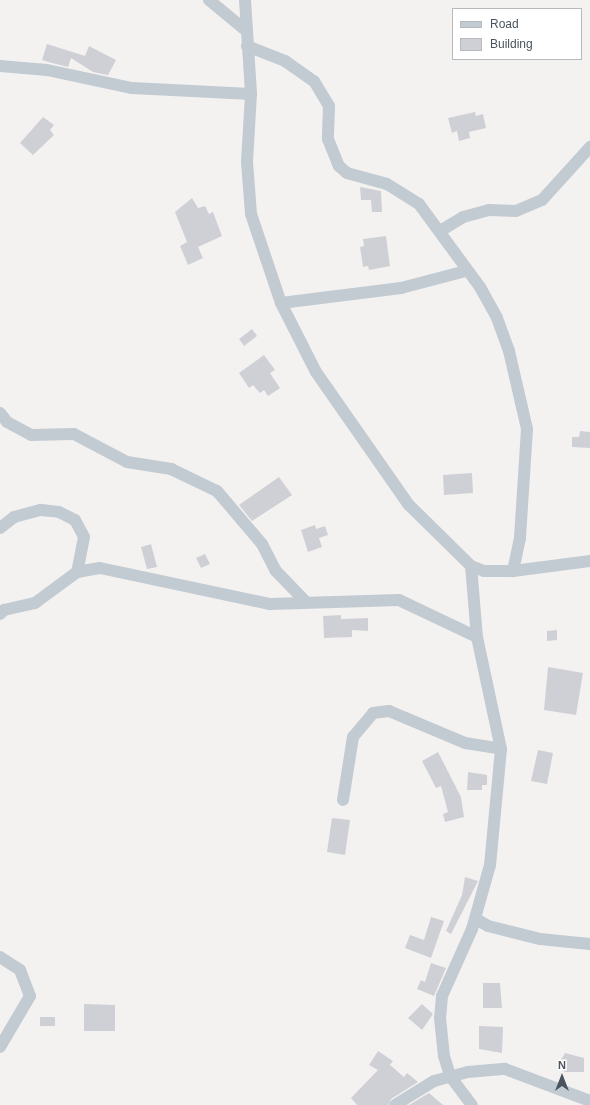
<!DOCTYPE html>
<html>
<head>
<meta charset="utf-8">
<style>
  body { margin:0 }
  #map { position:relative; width:590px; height:1105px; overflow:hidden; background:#f4f2f1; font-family:Helvetica,sans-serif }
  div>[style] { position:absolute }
  .building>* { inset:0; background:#cfd0d5 }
  .minor>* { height:12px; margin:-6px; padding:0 6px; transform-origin:6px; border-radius:6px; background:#c3cbd2 }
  span { translate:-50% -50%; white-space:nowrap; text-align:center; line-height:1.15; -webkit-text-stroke:3.5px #fff; paint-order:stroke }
  .legend { position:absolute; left:452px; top:8px; width:130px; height:52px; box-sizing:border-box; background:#fff; border:1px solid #b7bbbf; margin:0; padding:5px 7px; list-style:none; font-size:12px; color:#4a545e }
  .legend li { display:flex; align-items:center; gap:8px; height:20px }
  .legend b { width:20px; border:1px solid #b7bbbf }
  .north { position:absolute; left:542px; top:1057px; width:40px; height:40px; -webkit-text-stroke:3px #fff; paint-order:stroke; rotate:0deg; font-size:11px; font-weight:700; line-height:16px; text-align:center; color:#4a545e }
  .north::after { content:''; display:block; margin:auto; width:14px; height:18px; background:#4a545e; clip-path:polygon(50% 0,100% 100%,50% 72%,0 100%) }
</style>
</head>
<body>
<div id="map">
  <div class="building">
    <i style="clip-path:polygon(47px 44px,85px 56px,89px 46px,116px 60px,108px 75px,93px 72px,71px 58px,68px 67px,52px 63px,42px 60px)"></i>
    <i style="clip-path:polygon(475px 112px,476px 116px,483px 114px,486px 128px,469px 132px,470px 138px,459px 141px,457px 131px,452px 133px,448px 118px)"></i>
    <i style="clip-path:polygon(43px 117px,54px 125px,50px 130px,54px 135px,33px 155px,20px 143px)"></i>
    <i style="clip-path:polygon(360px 187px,381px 191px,382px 212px,372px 212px,371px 200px,361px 200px)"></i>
    <i style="clip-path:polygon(192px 198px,198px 208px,205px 206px,209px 214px,213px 212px,222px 236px,198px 247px,203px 258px,188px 265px,180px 246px,187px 242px,175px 212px)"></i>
    <i style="clip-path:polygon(386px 236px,390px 266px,369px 270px,368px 266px,363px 267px,360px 247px,364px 246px,363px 239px)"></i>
    <i style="clip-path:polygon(252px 329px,257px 336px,244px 346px,239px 339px)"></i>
    <i style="clip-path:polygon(264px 355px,275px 370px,270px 373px,280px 388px,268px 396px,264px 390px,260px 393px,253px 385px,249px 388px,239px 373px)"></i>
    <i style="clip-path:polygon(580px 431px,590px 432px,590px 448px,572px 447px,572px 437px,579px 437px)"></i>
    <i style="clip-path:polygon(472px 473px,473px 493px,444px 495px,443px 475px)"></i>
    <i style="clip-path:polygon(279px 477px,292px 495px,252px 521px,239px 505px)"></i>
    <i style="clip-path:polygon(315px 525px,316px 529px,325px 526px,328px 535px,319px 538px,322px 547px,308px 552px,301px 530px)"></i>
    <i style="clip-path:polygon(151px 544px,157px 567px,147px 569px,141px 547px)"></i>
    <i style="clip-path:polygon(205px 554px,210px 564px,201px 568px,196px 558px)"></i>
    <i style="clip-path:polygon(341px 615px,341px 619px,368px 618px,368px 631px,352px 630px,352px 637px,324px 638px,323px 616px)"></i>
    <i style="clip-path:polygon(557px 630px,557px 640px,547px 641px,547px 631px)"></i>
    <i style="clip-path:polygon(548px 667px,583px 673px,576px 715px,544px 710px)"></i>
    <i style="clip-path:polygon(538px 750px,553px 753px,547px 784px,531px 781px)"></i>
    <i style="clip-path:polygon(438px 752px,461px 797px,464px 817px,445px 822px,443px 814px,448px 812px,441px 786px,436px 788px,422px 761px)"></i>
    <i style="clip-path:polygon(468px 772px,487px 775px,487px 785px,482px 785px,482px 790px,467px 790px)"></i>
    <i style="clip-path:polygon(332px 818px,350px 820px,345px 855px,327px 852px)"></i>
    <i style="clip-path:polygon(465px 877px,478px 881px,451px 934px,446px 931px,462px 895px)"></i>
    <i style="clip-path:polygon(431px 917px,444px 921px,431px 958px,405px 948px,410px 935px,424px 940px)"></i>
    <i style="clip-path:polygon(431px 963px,446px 968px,434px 996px,417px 989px,421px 980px,425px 982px)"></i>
    <i style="clip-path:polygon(483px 983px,500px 983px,502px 1008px,483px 1008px)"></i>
    <i style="clip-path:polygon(84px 1004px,115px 1005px,115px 1031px,84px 1031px)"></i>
    <i style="clip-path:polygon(422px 1004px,433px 1014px,422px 1030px,408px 1018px)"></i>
    <i style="clip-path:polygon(40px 1017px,55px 1017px,55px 1026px,40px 1026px)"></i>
    <i style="clip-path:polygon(479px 1026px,503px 1027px,502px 1053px,479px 1049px)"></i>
    <i style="clip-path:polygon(378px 1051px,393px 1061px,390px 1065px,404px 1077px,407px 1073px,418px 1082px,391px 1099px,388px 1105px,357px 1105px,351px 1098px,378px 1070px,369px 1065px)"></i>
    <i style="clip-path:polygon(565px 1053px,584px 1058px,584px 1072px,565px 1072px,557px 1067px)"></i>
    <i style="clip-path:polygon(429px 1093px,443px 1105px,409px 1105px)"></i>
  </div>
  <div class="minor">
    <i style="left:209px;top:0;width:45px;rotate:39.6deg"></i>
    <i style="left:245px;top:0;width:94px;rotate:86.3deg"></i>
    <i style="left:251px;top:94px;width:68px;rotate:93.4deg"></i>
    <i style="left:247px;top:162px;width:52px;rotate:85.6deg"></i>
    <i style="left:251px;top:214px;width:94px;rotate:71.4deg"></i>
    <i style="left:281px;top:303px;width:77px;rotate:63.1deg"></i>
    <i style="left:316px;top:372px;width:161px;rotate:55.1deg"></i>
    <i style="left:408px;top:504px;width:88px;rotate:44.5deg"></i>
    <i style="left:471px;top:566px;width:14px;rotate:21deg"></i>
    <i style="left:484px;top:571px;width:29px"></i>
    <i style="left:513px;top:571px;width:78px;rotate:-7.4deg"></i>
    <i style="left:247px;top:46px;width:41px;rotate:21.5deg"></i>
    <i style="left:285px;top:61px;width:35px;rotate:35deg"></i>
    <i style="left:314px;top:81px;width:29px;rotate:59deg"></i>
    <i style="left:329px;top:106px;width:33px;rotate:92deg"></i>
    <i style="left:328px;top:139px;width:29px;rotate:68deg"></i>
    <i style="left:339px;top:166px;width:11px;rotate:41deg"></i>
    <i style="left:347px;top:173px;width:41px;rotate:15.4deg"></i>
    <i style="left:387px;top:184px;width:38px;rotate:32deg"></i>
    <i style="left:419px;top:204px;width:103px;rotate:53.7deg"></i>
    <i style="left:480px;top:287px;width:35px;rotate:61deg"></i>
    <i style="left:497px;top:318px;width:35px;rotate:70deg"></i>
    <i style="left:509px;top:351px;width:80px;rotate:77deg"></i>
    <i style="left:527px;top:429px;width:109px;rotate:93.7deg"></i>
    <i style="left:520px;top:538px;width:34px;rotate:102deg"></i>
    <i style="left:0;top:66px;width:47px;rotate:4.9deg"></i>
    <i style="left:47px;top:70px;width:87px;rotate:12deg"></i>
    <i style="left:132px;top:88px;width:119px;rotate:2.9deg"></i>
    <i style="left:440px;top:231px;width:27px;rotate:-31deg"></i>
    <i style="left:463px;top:217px;width:27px;rotate:-15deg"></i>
    <i style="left:489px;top:210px;width:27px;rotate:2deg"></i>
    <i style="left:516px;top:211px;width:28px;rotate:-23deg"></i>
    <i style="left:542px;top:200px;width:72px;rotate:-47.8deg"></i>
    <i style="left:281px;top:303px;width:121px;rotate:-7.1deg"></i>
    <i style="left:401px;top:288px;width:67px;rotate:-14.7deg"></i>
    <i style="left:0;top:413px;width:11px;rotate:52deg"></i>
    <i style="left:7px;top:422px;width:27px;rotate:28deg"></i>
    <i style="left:31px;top:435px;width:43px;rotate:-1.3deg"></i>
    <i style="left:74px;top:434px;width:60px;rotate:27.8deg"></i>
    <i style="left:127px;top:462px;width:45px;rotate:9deg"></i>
    <i style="left:171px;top:469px;width:51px;rotate:25.6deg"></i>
    <i style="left:217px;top:491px;width:70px;rotate:49.7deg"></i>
    <i style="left:262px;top:544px;width:29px;rotate:63deg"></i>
    <i style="left:275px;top:570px;width:45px;rotate:45.9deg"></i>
    <i style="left:0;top:528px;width:18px;rotate:-38deg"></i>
    <i style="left:14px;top:517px;width:28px;rotate:-15deg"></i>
    <i style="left:41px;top:510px;width:18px;rotate:6deg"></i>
    <i style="left:59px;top:512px;width:18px;rotate:27deg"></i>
    <i style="left:75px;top:520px;width:19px;rotate:62deg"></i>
    <i style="left:84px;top:537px;width:36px;rotate:101deg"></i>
    <i style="left:471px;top:566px;width:71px;rotate:85.2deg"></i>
    <i style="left:477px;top:637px;width:115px;rotate:77.9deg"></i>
    <i style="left:501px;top:749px;width:117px;rotate:95.4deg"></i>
    <i style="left:490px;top:865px;width:66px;rotate:105.7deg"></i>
    <i style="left:472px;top:929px;width:73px;rotate:114.1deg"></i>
    <i style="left:442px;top:996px;width:22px;rotate:95deg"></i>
    <i style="left:440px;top:1018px;width:38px;rotate:84deg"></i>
    <i style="left:444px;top:1056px;width:21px;rotate:73deg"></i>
    <i style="left:450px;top:1076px;width:36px;rotate:53deg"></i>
    <i style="left:0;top:614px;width:6px;rotate:-45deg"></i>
    <i style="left:4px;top:610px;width:32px;rotate:-13deg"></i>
    <i style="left:35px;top:603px;width:52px;rotate:-36.4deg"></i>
    <i style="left:77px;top:572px;width:23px;rotate:-10deg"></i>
    <i style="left:100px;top:568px;width:174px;rotate:12deg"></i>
    <i style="left:270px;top:604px;width:129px;rotate:-1.8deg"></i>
    <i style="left:399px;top:600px;width:86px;rotate:25.4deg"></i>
    <i style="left:343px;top:800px;width:64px;rotate:-81deg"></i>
    <i style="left:353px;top:737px;width:31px;rotate:-50deg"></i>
    <i style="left:373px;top:713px;width:16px;rotate:-7deg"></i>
    <i style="left:389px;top:711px;width:82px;rotate:22.8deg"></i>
    <i style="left:465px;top:743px;width:36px;rotate:9deg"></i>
    <i style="left:476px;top:919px;width:14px;rotate:30deg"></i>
    <i style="left:488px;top:926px;width:54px;rotate:14deg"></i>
    <i style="left:540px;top:939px;width:50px;rotate:5.7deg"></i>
    <i style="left:0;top:957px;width:24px;rotate:33deg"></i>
    <i style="left:20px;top:970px;width:28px;rotate:69deg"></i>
    <i style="left:30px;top:996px;width:59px;rotate:120.5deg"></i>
    <i style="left:395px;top:1105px;width:46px;rotate:-31.6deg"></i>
    <i style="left:434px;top:1081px;width:35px;rotate:-15deg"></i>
    <i style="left:468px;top:1072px;width:37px;rotate:-5deg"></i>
    <i style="left:505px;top:1069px;width:91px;rotate:20.6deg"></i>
  </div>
  <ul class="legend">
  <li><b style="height:5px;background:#c3cbd2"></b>Road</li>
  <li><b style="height:11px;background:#cfd0d5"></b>Building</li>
  </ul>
  <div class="north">N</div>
</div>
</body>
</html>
